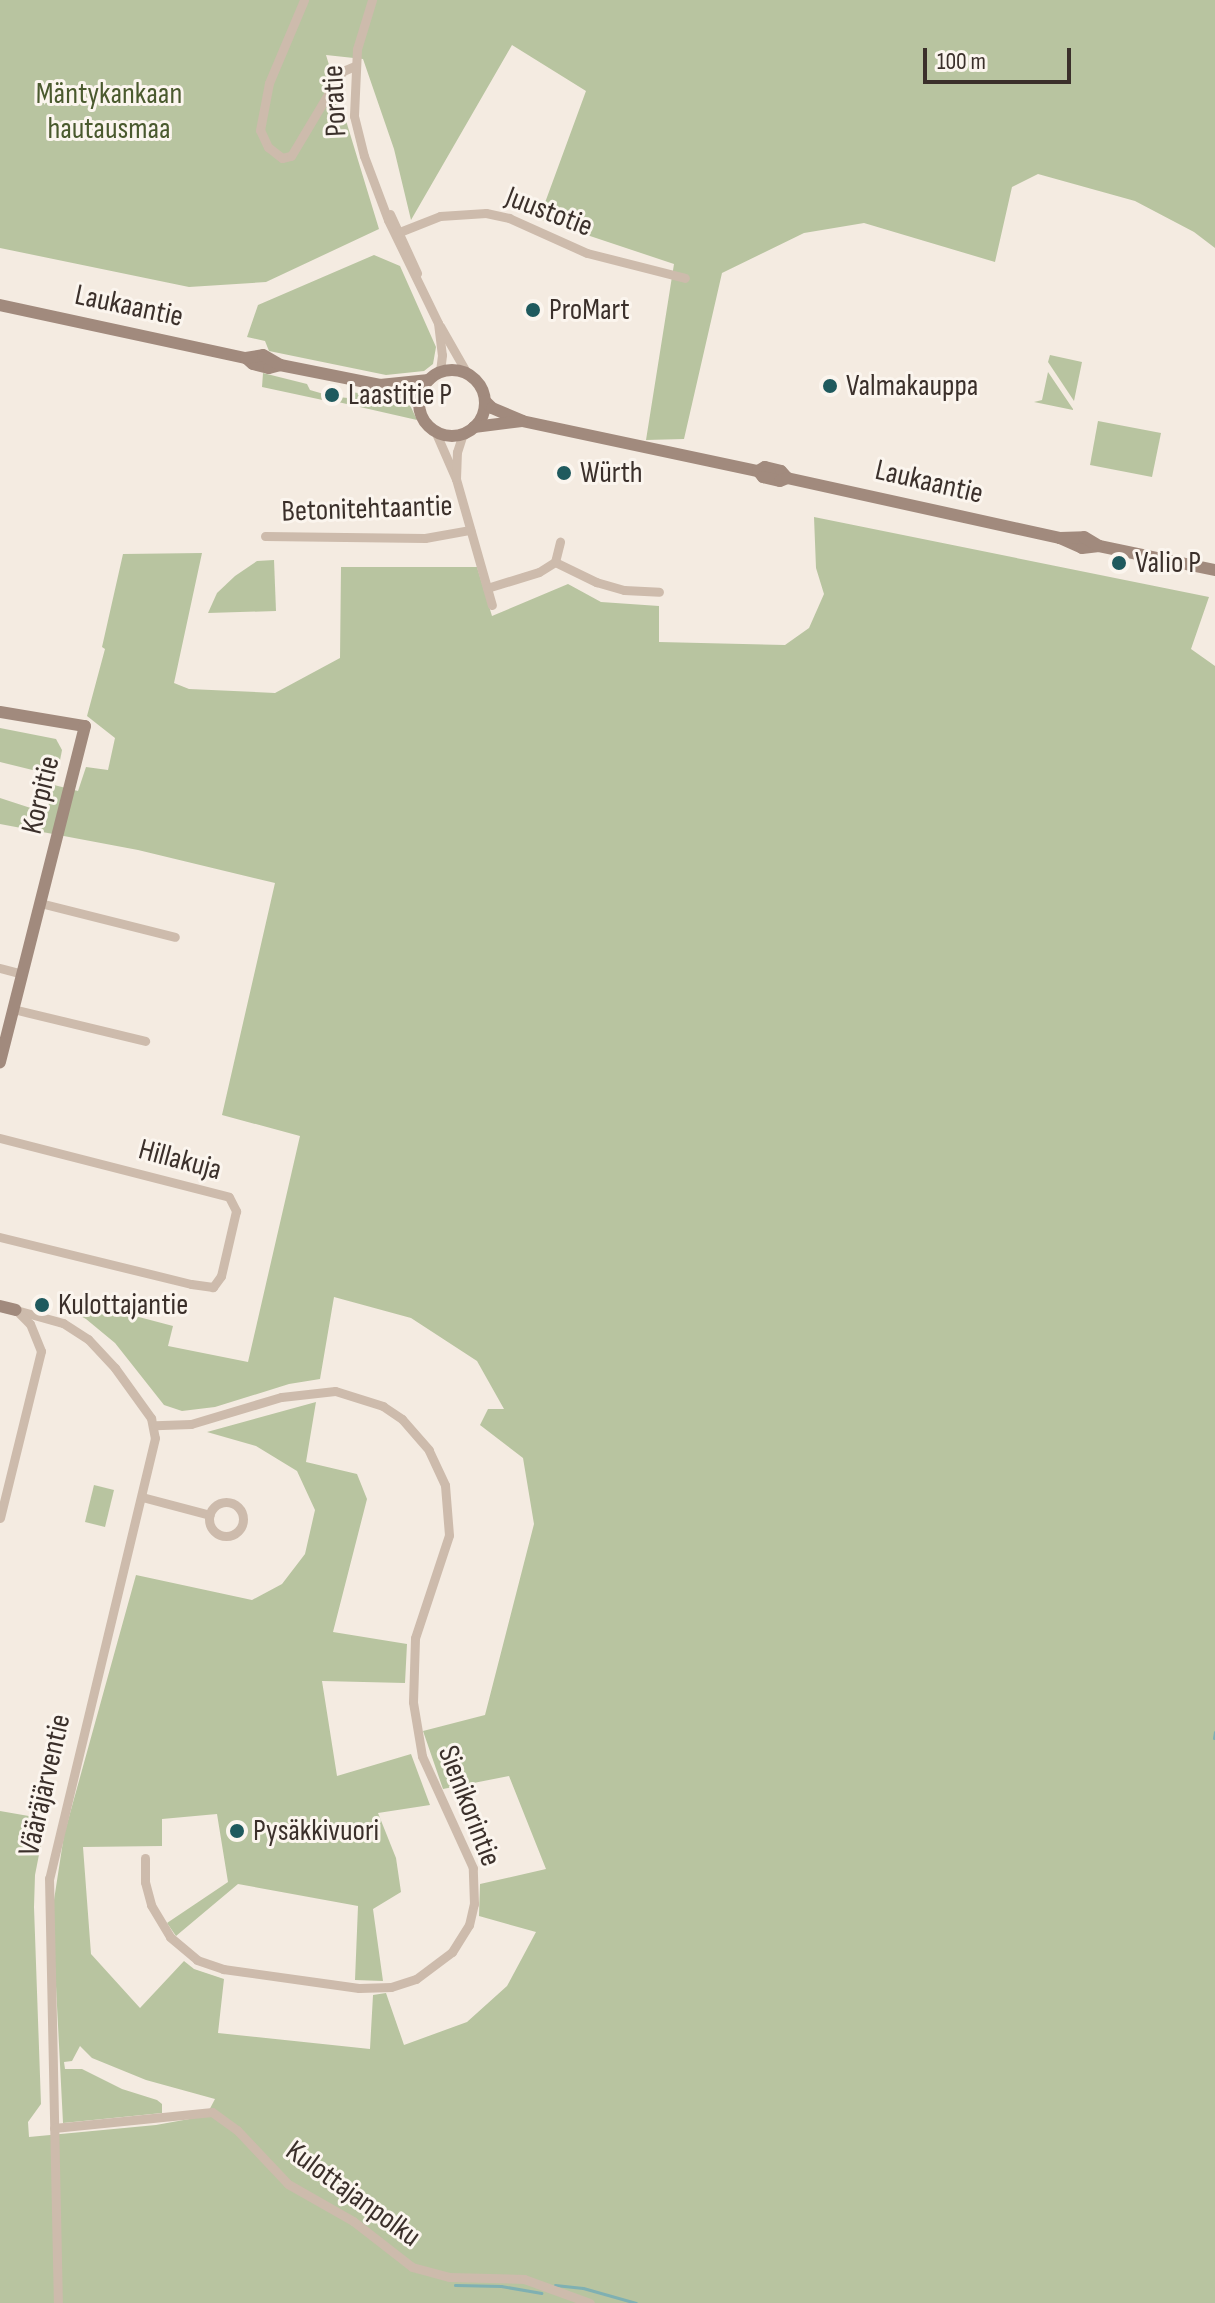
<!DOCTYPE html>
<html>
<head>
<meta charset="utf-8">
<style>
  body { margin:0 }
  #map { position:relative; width:1215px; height:2303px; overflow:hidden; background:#f4ebe1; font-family:"Sofia Sans Condensed",sans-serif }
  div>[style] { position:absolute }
  .green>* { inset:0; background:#b8c4a0 }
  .stream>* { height:3px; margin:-1.5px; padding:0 1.5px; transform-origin:1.5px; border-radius:1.5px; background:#7fb0b2 }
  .street>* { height:9px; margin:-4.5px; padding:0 4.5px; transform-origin:4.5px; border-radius:4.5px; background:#cdbbac }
  .street>.ring { margin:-4.5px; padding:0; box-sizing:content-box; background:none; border:9px solid #cdbbac; border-radius:50% }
  .secondary>* { height:12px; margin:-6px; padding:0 6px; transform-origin:6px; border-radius:6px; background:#a18a7d }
  .secondary>.ring { margin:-6px; padding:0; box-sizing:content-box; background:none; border:12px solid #a18a7d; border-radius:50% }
  .dots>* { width:22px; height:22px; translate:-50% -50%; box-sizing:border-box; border:4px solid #fbf5ee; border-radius:50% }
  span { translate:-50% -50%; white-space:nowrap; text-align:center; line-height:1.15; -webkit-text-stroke:6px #fbf5ee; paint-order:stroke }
  .park-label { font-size:30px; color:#4a5a2e }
  .street-label { font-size:30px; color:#3b302b }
  .poi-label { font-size:30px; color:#3b302b }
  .left { translate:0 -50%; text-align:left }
  .scale { position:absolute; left:923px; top:48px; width:148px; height:36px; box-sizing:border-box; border:4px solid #3b302b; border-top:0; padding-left:10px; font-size:24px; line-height:28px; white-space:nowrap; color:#3b302b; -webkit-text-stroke:6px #fbf5ee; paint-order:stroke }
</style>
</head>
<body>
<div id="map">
  <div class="green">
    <i style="clip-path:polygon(0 0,1215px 0,1215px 248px,1194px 232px,1135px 201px,1038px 174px,1012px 187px,995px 262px,864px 223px,804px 233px,722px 273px,684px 439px,646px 440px,674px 264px,539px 219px,586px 91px,512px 45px,411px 220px,394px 149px,363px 59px,326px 55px,379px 229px,266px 282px,189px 287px,0 248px)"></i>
    <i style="clip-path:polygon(374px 255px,400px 266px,436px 347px,433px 364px,424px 371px,386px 375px,269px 351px,265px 341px,247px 337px,258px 305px)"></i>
    <i style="clip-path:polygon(1050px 355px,1082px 362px,1074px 401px,1048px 362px)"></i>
    <i style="clip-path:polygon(1048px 372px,1073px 409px,1073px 410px,1034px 402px,1042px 400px)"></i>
    <i style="clip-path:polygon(263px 373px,307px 384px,310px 390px,334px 397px,332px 402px,262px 387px)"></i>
    <i style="clip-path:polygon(350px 392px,401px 398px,410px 405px,417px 420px,338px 402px,338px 397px,348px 398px)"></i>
    <i style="clip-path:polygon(1098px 421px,1161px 433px,1152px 477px,1090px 465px)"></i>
    <i style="clip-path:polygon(814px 517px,1209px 597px,1191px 649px,1215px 666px,1215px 2303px,0 2303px,0 1811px,46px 1819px,35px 1875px,34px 1907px,41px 2104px,28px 2122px,29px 2137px,156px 2125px,206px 2116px,215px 2099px,146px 2080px,92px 2058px,80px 2046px,72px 2061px,64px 2062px,65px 2069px,82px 2069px,122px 2089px,157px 2100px,162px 2104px,162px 2113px,63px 2123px,54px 1947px,54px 1900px,64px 1835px,136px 1575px,252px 1600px,282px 1584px,305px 1554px,315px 1510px,297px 1471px,256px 1446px,207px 1432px,316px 1402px,306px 1462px,357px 1474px,367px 1499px,333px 1632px,407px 1644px,405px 1683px,322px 1681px,337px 1776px,411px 1754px,430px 1805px,378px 1813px,396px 1858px,401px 1892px,373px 1909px,383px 1981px,355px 1980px,358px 1906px,238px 1884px,176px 1936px,167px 1923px,228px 1882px,217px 1814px,162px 1819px,162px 1846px,83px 1847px,91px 1954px,140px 2008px,184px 1961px,194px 1969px,224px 1979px,218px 2033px,370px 2049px,373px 1995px,386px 1993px,404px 2045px,467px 2022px,507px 1986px,536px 1932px,479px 1916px,480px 1884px,546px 1869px,509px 1776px,443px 1789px,423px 1731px,485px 1715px,534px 1524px,523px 1458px,480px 1425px,488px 1409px,504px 1409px,477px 1361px,411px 1318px,334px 1297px,320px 1379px,289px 1384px,215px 1407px,182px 1411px,164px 1405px,115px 1343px,86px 1319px,61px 1305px,63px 1297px,173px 1326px,168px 1346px,248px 1362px,300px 1136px,222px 1115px,275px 883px,138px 850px,0 824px,0 798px,46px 813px,54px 785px,78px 791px,86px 767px,108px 770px,115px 738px,87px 716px,105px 649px,102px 647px,123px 554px,202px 553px,174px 683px,189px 689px,275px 693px,340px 658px,341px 567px,477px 567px,492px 616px,568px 584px,601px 602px,659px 606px,659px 642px,785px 645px,809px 628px,824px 594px,816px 568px)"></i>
    <i style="clip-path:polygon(274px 560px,276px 611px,208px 613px,217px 593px,235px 576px,257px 561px)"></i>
    <i style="clip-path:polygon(0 728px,56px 739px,62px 750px,57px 776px,0 762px)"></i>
    <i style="clip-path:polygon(94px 1485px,114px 1490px,105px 1527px,85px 1522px)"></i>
  </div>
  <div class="stream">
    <i style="left:1214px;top:1738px;width:6px;rotate:-81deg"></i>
    <i style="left:455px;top:2285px;width:46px;rotate:1.2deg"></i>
    <i style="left:501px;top:2286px;width:41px;rotate:9.9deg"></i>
    <i style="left:555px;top:2285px;width:28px;rotate:6deg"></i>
    <i style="left:583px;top:2288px;width:55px;rotate:15.8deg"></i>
  </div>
  <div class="street">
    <i style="left:304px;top:0;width:90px;rotate:112.9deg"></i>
    <i style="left:269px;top:83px;width:48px;rotate:100.8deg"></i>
    <i style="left:260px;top:130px;width:19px;rotate:65deg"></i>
    <i style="left:268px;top:147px;width:18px;rotate:38deg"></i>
    <i style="left:282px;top:158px;width:9px;rotate:-13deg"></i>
    <i style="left:291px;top:156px;width:90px;rotate:-59.1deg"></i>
    <i style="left:337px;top:79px;width:10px;rotate:-53deg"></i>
    <i style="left:343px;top:71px;width:13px;rotate:-23deg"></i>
    <i style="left:372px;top:0;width:51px;rotate:107deg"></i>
    <i style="left:357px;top:49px;width:67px;rotate:92.6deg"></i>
    <i style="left:354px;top:116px;width:41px;rotate:76deg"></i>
    <i style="left:364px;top:156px;width:68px;rotate:69.4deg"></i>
    <i style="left:388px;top:220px;width:114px;rotate:64.1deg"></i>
    <i style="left:438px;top:323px;width:32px;rotate:83deg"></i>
    <i style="left:442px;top:355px;width:17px;rotate:97deg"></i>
    <i style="left:390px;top:214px;width:65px;rotate:65.4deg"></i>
    <i style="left:397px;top:233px;width:46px;rotate:-21.6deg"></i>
    <i style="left:440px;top:216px;width:46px;rotate:-3.7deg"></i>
    <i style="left:486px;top:213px;width:24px;rotate:12deg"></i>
    <i style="left:509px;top:218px;width:85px;rotate:24.2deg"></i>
    <i style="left:587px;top:253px;width:101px;rotate:14.3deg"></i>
    <i style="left:440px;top:326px;width:56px;rotate:60.3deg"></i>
    <i style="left:435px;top:431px;width:52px;rotate:66.4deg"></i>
    <i style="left:456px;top:479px;width:131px;rotate:74.1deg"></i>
    <i style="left:456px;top:479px;width:27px;rotate:-88deg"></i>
    <i style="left:457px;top:452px;width:19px;rotate:-72deg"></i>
    <i style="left:265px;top:536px;width:160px;rotate:0.7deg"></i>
    <i style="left:425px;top:538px;width:46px;rotate:-10.1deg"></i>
    <i style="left:555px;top:562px;width:46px;rotate:26deg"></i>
    <i style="left:596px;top:582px;width:29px;rotate:16deg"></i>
    <i style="left:624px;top:590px;width:35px;rotate:3deg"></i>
    <i style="left:487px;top:588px;width:54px;rotate:-17.1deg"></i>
    <i style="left:539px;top:572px;width:19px;rotate:-32deg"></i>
    <i style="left:555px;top:562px;width:21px;rotate:-76deg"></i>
    <i style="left:40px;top:903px;width:139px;rotate:14.1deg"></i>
    <i style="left:0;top:968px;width:23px;rotate:15deg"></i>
    <i style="left:13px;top:1009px;width:136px;rotate:13.6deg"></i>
    <i style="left:0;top:1138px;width:236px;rotate:14.4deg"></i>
    <i style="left:229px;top:1197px;width:16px;rotate:63deg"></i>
    <i style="left:236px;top:1211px;width:67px;rotate:103deg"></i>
    <i style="left:221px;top:1276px;width:14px;rotate:126deg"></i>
    <i style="left:213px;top:1287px;width:22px;rotate:-172deg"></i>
    <i style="left:191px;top:1284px;width:197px;rotate:-166.2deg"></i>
    <i style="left:16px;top:1310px;width:49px;rotate:15.5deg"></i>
    <i style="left:63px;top:1323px;width:30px;rotate:33deg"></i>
    <i style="left:88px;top:1339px;width:40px;rotate:47deg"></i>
    <i style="left:115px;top:1368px;width:62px;rotate:54.2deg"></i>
    <i style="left:151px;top:1418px;width:20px;rotate:79deg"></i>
    <i style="left:155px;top:1438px;width:453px;rotate:103.5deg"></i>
    <i style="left:49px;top:1878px;width:425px;rotate:88.8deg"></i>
    <i style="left:142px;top:1497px;width:70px;rotate:14.8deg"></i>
    <i class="ring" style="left:209px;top:1502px;width:25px;height:25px"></i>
    <i style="left:0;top:1518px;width:172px;rotate:-76.2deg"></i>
    <i style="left:41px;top:1351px;width:29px;rotate:-112deg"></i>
    <i style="left:30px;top:1324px;width:20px;rotate:-135deg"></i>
    <i style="left:145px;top:1858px;width:24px;rotate:90deg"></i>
    <i style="left:145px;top:1882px;width:24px;rotate:75deg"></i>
    <i style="left:151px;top:1905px;width:37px;rotate:59deg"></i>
    <i style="left:170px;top:1937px;width:35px;rotate:40deg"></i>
    <i style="left:197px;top:1960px;width:28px;rotate:19deg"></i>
    <i style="left:223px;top:1969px;width:137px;rotate:8deg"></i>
    <i style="left:359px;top:1988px;width:32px;rotate:-2deg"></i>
    <i style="left:391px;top:1987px;width:26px;rotate:-18deg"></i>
    <i style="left:416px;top:1979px;width:45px;rotate:-36.9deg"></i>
    <i style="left:452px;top:1952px;width:32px;rotate:-58deg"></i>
    <i style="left:469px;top:1925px;width:22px;rotate:-77deg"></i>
    <i style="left:474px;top:1904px;width:36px;rotate:-92deg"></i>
    <i style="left:473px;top:1868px;width:123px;rotate:-114.5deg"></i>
    <i style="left:422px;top:1756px;width:55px;rotate:-99.5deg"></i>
    <i style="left:413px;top:1702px;width:64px;rotate:-88.2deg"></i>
    <i style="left:415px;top:1638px;width:108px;rotate:-71.7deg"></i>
    <i style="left:449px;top:1535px;width:50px;rotate:-94.6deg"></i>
    <i style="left:445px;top:1485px;width:38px;rotate:-115deg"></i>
    <i style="left:429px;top:1450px;width:41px;rotate:-131.1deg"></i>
    <i style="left:402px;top:1419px;width:23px;rotate:-146deg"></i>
    <i style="left:383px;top:1406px;width:50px;rotate:-162.6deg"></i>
    <i style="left:335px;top:1391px;width:54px;rotate:173.7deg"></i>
    <i style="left:281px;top:1397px;width:94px;rotate:163.3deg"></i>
    <i style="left:191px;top:1424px;width:36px;rotate:178deg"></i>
    <i style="left:54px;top:2128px;width:159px;rotate:-5.8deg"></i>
    <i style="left:212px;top:2112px;width:31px;rotate:36deg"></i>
    <i style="left:237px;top:2130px;width:74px;rotate:46.6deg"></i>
    <i style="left:288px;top:2184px;width:75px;rotate:29.6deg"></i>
    <i style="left:353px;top:2221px;width:75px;rotate:37.9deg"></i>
    <i style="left:412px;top:2267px;width:38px;rotate:15deg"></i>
    <i style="left:449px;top:2277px;width:75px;rotate:1.5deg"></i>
    <i style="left:524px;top:2279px;width:70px;rotate:20deg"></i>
  </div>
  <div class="secondary">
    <i style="left:0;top:305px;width:252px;rotate:12.2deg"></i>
    <i style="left:246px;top:358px;width:9px;rotate:41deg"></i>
    <i style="left:253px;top:364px;width:16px;rotate:14deg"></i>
    <i style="left:269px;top:368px;width:11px;rotate:-15deg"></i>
    <i style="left:280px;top:365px;width:102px;rotate:11.3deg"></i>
    <i style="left:380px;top:385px;width:43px;rotate:24.8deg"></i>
    <i style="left:246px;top:358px;width:17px;rotate:-10deg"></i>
    <i style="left:263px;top:355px;width:20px;rotate:30deg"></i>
    <i class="ring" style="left:419px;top:370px;width:54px;height:54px"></i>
    <i style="left:380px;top:385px;width:49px;rotate:-5.8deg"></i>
    <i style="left:485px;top:401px;width:10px;rotate:45deg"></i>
    <i style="left:492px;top:408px;width:33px;rotate:23deg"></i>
    <i style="left:522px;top:421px;width:241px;rotate:12deg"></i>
    <i style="left:758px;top:471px;width:8px;rotate:-30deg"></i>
    <i style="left:765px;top:467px;width:16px;rotate:14deg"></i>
    <i style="left:781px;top:471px;width:9px;rotate:49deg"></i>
    <i style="left:474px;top:427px;width:48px;rotate:-7.1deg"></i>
    <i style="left:758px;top:471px;width:8px;rotate:50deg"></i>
    <i style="left:763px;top:477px;width:17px;rotate:13deg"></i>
    <i style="left:780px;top:481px;width:8px;rotate:-23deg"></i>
    <i style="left:787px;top:478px;width:280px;rotate:12.4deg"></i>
    <i style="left:1060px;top:538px;width:24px;rotate:24deg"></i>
    <i style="left:1082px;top:548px;width:17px;rotate:-7deg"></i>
    <i style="left:1099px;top:546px;width:118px;rotate:11.7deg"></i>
    <i style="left:1060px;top:538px;width:24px;rotate:-2deg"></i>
    <i style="left:1084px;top:537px;width:17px;rotate:31deg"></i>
    <i style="left:0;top:712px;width:86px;rotate:9.4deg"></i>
    <i style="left:85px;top:726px;width:347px;rotate:104.2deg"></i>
    <i style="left:0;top:1306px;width:16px;rotate:14deg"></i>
  </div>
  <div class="dots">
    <i style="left:533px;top:310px;background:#1f5a5e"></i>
    <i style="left:830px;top:386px;background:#1f5a5e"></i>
    <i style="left:332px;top:395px;background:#1f5a5e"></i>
    <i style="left:564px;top:473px;background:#1f5a5e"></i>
    <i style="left:1119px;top:563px;background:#1f5a5e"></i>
    <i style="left:42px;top:1305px;background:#1f5a5e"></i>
    <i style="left:237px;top:1831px;background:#1f5a5e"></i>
  </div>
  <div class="park-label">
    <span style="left:109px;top:111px">Mäntykankaan<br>hautausmaa</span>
  </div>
  <div class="street-label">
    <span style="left:335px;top:101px;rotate:-93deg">Poratie</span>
    <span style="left:549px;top:212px;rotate:21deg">Juustotie</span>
    <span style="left:129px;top:306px;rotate:12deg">Laukaantie</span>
    <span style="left:929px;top:482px;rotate:13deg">Laukaantie</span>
    <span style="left:367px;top:509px;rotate:-2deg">Betonitehtaantie</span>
    <span style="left:41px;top:795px;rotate:-76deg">Korpitie</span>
    <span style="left:180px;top:1160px;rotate:15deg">Hillakuja</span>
    <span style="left:45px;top:1785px;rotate:-77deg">Vääräjärventie</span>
    <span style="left:469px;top:1806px;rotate:69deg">Sienikorintie</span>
    <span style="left:353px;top:2194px;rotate:36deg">Kulottajanpolku</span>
  </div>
  <div class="poi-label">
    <span class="left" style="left:549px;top:310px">ProMart</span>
    <span class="left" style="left:846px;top:386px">Valmakauppa</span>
    <span class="left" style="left:348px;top:395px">Laastitie P</span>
    <span class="left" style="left:580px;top:473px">Würth</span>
    <span class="left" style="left:1135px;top:563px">Valio P</span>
    <span class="left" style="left:58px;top:1305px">Kulottajantie</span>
    <span class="left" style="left:253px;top:1831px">Pysäkkivuori</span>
  </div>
  <div class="scale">100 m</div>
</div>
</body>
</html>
